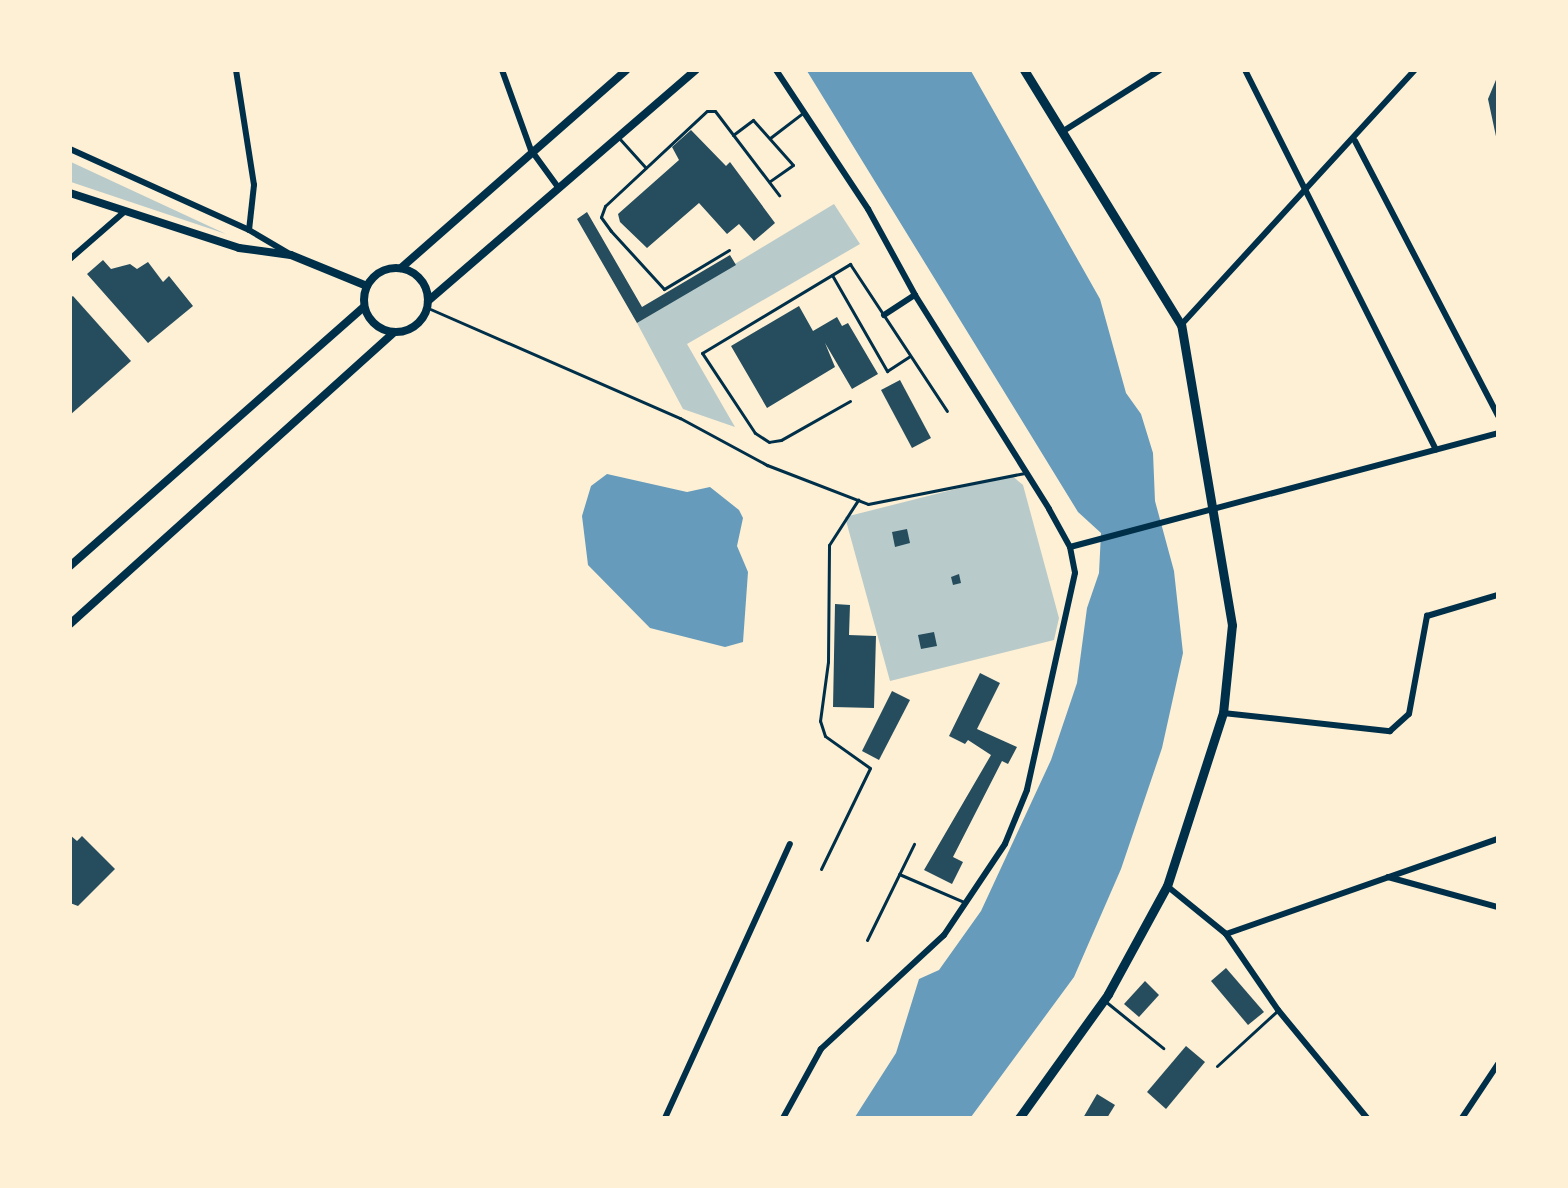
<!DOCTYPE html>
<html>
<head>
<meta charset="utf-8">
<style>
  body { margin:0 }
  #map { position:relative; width:1568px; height:1188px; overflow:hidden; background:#fdf0d5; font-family:Spectral,serif }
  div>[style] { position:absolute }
  .green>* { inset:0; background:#b9caca }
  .water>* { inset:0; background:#669bbc }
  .building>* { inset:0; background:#264d5e }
  .service>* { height:3px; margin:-1.5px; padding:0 1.5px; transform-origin:1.5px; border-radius:1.5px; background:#003049 }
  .minor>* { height:6px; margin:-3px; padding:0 3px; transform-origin:3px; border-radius:3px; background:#003049 }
  .tertiary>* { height:8px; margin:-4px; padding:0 4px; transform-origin:4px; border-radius:4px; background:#003049 }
  .tertiary>.ring { margin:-4px; padding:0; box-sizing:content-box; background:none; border:8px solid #003049; border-radius:50% }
  .secondary>* { height:9px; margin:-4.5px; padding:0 4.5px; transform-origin:4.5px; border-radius:4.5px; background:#003049 }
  span { translate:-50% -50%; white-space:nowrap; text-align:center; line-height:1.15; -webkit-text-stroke:6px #fdf0d5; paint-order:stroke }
  .frame { position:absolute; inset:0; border:72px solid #fdf0d5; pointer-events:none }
</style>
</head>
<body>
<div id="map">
  <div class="green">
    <i style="clip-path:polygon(71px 162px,226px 234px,71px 182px)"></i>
    <i style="clip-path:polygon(834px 204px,860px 244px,687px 344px,735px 427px,683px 409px,637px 323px)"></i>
    <i style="clip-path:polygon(1011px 475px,1023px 485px,1059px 618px,1054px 640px,890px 681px,845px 517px)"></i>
  </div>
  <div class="water">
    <i style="clip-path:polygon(807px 71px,971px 71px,1100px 299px,1126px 393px,1141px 414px,1153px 453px,1155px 501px,1174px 571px,1183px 653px,1162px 748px,1121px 869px,1074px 977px,971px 1117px,855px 1117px,896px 1053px,919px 979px,939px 970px,981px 911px,1051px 760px,1077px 683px,1087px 608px,1099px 573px,1101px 533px,1078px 512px)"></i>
    <i style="clip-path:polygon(607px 474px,687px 492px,710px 487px,739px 510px,743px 518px,737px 546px,748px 572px,743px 642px,725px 647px,650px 628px,588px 565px,582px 516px,591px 486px)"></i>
  </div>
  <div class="building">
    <i style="clip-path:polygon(1498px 75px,1498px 141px,1497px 141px,1488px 99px)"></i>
    <i style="clip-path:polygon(691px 130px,726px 166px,730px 162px,775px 223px,754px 241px,739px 224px,727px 234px,699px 203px,647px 248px,620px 222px,618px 214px,679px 160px,672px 147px)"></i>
    <i style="clip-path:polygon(587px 212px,642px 307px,730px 255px,736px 265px,637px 323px,577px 219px)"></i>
    <i style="clip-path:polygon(103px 260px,111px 269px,130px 264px,137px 269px,148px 262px,163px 282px,169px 276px,193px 306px,148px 343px,87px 274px)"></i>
    <i style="clip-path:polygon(73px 296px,131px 361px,70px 415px,70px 298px)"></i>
    <i style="clip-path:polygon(799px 306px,813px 331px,837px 317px,842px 326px,848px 323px,878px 374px,852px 389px,825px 343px,835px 367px,767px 408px,731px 346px)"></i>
    <i style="clip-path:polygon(900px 380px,931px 438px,912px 448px,881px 390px)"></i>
    <i style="clip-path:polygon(907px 529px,910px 543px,895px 547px,892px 532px)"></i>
    <i style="clip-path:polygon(959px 574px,961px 583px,953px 585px,951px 577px)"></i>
    <i style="clip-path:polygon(835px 604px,850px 605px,849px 635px,876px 636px,874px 708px,833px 707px)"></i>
    <i style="clip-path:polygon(934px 632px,937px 646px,921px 649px,918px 635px)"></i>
    <i style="clip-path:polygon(980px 673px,1000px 683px,977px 729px,1017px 747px,1008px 764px,1002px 761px,953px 857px,963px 862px,952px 884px,924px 870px,991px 755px,968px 740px,965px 744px,949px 736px)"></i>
    <i style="clip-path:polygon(892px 691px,910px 700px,879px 760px,862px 751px)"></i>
    <i style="clip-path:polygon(70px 835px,77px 841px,82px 836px,115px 869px,78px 906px,70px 903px)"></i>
    <i style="clip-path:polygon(1226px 968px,1264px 1012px,1248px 1025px,1211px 981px)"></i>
    <i style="clip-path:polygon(1145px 981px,1159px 995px,1139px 1017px,1124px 1004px)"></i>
    <i style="clip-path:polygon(1186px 1046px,1205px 1062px,1166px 1109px,1147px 1092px)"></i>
    <i style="clip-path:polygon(1097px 1094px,1115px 1105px,1107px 1118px,1083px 1118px)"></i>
  </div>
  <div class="service">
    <i style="left:733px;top:135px;width:25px;rotate:-37deg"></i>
    <i style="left:753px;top:120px;width:60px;rotate:48.4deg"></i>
    <i style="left:793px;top:165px;width:29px;rotate:145deg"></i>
    <i style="left:619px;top:138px;width:40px;rotate:48deg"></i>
    <i style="left:770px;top:138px;width:43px;rotate:-37.4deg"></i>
    <i style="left:729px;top:250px;width:76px;rotate:149deg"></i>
    <i style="left:664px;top:289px;width:79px;rotate:-132.4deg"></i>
    <i style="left:611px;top:231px;width:17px;rotate:-126deg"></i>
    <i style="left:601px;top:217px;width:12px;rotate:-70deg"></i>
    <i style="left:605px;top:206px;width:139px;rotate:-43deg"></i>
    <i style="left:707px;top:111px;width:8px"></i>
    <i style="left:715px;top:111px;width:106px;rotate:52.7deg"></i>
    <i style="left:832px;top:275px;width:111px;rotate:60.2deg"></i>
    <i style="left:887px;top:371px;width:27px;rotate:-33deg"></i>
    <i style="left:428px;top:308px;width:275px;rotate:23.6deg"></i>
    <i style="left:680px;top:418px;width:99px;rotate:28.4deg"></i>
    <i style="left:767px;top:465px;width:108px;rotate:21.1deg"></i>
    <i style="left:868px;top:504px;width:160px;rotate:-11.2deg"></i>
    <i style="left:850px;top:401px;width:79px;rotate:150.5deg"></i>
    <i style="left:781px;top:440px;width:12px;rotate:171deg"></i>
    <i style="left:769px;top:442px;width:17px;rotate:-147deg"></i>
    <i style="left:755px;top:433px;width:96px;rotate:-123.5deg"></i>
    <i style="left:702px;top:353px;width:173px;rotate:-31deg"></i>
    <i style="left:850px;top:264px;width:176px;rotate:56.6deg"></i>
    <i style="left:821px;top:869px;width:112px;rotate:-64.1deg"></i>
    <i style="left:870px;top:768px;width:55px;rotate:-144.6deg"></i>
    <i style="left:825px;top:736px;width:16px;rotate:-108deg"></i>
    <i style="left:820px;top:721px;width:60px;rotate:-82.3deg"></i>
    <i style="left:828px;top:662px;width:117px;rotate:-89.5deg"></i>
    <i style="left:829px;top:545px;width:54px;rotate:-57.2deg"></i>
    <i style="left:899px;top:874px;width:73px;rotate:23.4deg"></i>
    <i style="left:867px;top:940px;width:107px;rotate:-63.9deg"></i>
    <i style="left:1105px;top:1001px;width:75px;rotate:39deg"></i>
    <i style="left:1217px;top:1066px;width:81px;rotate:-42.5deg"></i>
  </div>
  <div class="minor">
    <i style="left:236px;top:70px;width:116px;rotate:81.1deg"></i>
    <i style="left:254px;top:185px;width:45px;rotate:96.3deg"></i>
    <i style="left:502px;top:70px;width:85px;rotate:70.1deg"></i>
    <i style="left:531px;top:150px;width:46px;rotate:53.9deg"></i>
    <i style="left:776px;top:70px;width:167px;rotate:56.5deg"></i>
    <i style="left:868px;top:209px;width:98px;rotate:61.3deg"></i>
    <i style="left:915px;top:295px;width:252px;rotate:57.9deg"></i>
    <i style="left:1049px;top:509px;width:43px;rotate:61.1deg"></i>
    <i style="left:1070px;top:547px;width:26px;rotate:79deg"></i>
    <i style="left:1075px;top:573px;width:222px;rotate:102.5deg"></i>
    <i style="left:1027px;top:790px;width:58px;rotate:112.2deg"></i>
    <i style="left:1005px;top:844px;width:110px;rotate:123.8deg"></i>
    <i style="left:944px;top:935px;width:168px;rotate:137.2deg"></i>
    <i style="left:821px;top:1049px;width:79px;rotate:118.8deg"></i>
    <i style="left:1245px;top:70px;width:425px;rotate:63.3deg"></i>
    <i style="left:1065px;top:130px;width:112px;rotate:-32.3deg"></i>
    <i style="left:1355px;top:141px;width:310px;rotate:62.5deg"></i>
    <i style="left:70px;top:149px;width:196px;rotate:24.3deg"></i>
    <i style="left:249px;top:230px;width:45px;rotate:30.5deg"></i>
    <i style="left:70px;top:259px;width:72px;rotate:-41deg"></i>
    <i style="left:884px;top:315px;width:37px;rotate:-33deg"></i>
    <i style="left:1181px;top:325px;width:346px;rotate:-47.5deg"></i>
    <i style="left:1070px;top:547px;width:443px;rotate:-14.9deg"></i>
    <i style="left:1223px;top:713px;width:168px;rotate:6.2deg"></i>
    <i style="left:1390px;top:731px;width:25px;rotate:-42deg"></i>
    <i style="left:1409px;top:714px;width:100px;rotate:-79.6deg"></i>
    <i style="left:1427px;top:616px;width:74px;rotate:-16.5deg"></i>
    <i style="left:1388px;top:877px;width:114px;rotate:15.3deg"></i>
    <i style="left:1167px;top:886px;width:76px;rotate:39.1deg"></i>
    <i style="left:1226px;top:934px;width:92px;rotate:55.6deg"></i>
    <i style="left:1278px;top:1010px;width:140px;rotate:50.5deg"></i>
    <i style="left:1226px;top:934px;width:288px;rotate:-19.3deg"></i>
    <i style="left:665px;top:1118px;width:301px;rotate:-65.5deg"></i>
    <i style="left:1462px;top:1118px;width:65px;rotate:-56.3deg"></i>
  </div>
  <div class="tertiary">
    <i style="left:70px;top:193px;width:178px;rotate:18deg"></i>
    <i style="left:239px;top:248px;width:52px;rotate:7.7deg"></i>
    <i style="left:291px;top:255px;width:82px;rotate:22.2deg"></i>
    <i class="ring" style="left:364px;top:268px;width:56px;height:56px"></i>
    <i style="left:401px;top:268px;width:300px;rotate:-41.3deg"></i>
    <i style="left:428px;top:301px;width:354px;rotate:-40.8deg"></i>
    <i style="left:70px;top:566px;width:392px;rotate:-41.4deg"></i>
    <i style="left:70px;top:624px;width:435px;rotate:-42deg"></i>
  </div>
  <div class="secondary">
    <i style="left:1019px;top:1118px;width:153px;rotate:-54.3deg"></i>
    <i style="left:1108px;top:994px;width:123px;rotate:-61.4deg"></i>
    <i style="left:1167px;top:886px;width:182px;rotate:-72.1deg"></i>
    <i style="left:1223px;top:713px;width:88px;rotate:-84.2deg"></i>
    <i style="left:1232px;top:625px;width:304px;rotate:-99.6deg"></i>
    <i style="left:1181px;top:325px;width:299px;rotate:-121.6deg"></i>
  </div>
  <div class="frame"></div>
</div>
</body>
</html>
